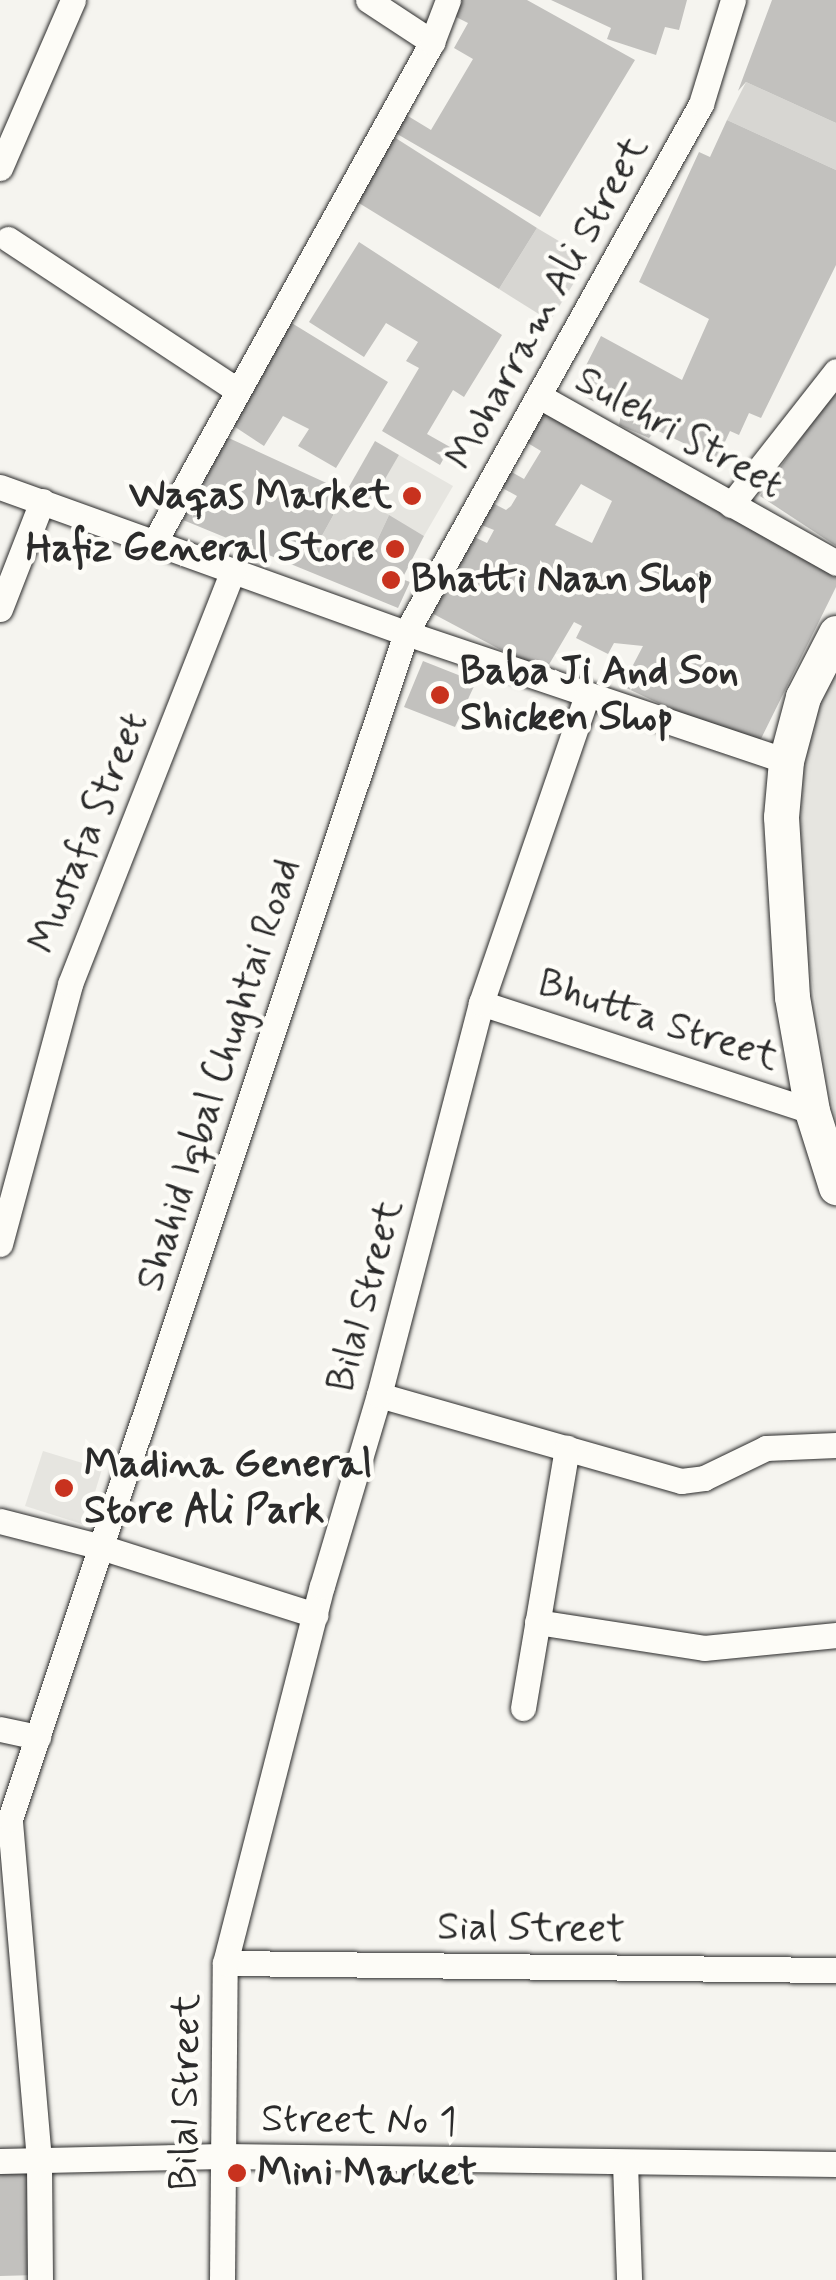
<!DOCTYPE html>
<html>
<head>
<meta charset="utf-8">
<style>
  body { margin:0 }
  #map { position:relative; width:836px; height:2280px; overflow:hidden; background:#f5f4ef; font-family:Mynerve,sans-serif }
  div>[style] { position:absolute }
  .built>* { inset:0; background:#e6e5e0 }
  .green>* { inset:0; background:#d7d6d2 }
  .building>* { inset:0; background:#c2c1be }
  .roads { filter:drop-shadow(0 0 2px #2b2b2b) drop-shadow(0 0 2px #2b2b2b) }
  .street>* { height:25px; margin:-12.5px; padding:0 12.5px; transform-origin:12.5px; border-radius:12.5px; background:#fdfcf7 }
  .secondary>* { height:35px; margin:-17.5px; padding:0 17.5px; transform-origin:17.5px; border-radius:17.5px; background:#fdfcf7 }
  .dots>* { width:28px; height:28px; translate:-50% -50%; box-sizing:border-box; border:5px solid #fdfcf7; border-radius:50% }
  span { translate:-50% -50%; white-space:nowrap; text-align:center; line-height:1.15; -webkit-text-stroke:9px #fdfcf7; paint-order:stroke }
  .street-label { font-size:40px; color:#2b2b2b }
  .poi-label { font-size:40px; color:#2b2b2b; font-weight:700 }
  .right { translate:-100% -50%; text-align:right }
  .left { translate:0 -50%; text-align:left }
</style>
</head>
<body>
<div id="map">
  <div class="built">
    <i style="clip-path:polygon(399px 455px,453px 486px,424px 536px,370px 505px)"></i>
    <i style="clip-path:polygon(836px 660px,836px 1124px,805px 938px,796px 764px)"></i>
    <i style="clip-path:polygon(43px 1451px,102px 1469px,85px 1525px,25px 1506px)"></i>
  </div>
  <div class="green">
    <i style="clip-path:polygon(746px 82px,836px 123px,836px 170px,727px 120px)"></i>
    <i style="clip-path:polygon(537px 228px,589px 259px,550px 321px,499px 289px)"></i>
    <i style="clip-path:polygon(346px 492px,389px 515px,367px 562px,318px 543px)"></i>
  </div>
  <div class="building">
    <i style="clip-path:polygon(457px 0,527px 0,635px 60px,540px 217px,392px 131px,403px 113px,431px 130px,473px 59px,454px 48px,468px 23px,450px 14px)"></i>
    <i style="clip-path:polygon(551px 0,687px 0,679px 30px,665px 27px,656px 55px,607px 39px,611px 28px)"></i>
    <i style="clip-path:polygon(772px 0,836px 0,836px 123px,746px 82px,738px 91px)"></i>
    <i style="clip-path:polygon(727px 120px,836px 170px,836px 265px,761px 418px,749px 413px,739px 435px,730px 431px,717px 459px,656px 430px,649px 438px,619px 425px,621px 415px,573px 391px,601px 336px,682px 380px,709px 319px,639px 282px,699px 152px,710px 157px)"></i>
    <i style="clip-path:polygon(394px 137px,537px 228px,499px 289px,354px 200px)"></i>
    <i style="clip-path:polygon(359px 242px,502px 335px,464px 397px,453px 390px,427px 434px,450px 447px,440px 465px,382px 431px,419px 368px,406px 361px,418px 342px,386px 323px,364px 357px,309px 322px)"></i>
    <i style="clip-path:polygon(290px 322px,388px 382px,336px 468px,298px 446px,309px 429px,283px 416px,264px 446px,229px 423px)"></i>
    <i style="clip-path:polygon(836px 388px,836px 546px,760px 496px)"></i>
    <i style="clip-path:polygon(evenodd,539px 409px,836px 570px,836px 587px,756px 749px,622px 686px,643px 646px,614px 643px,608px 654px,576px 638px,582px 626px,574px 622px,544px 673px,426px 610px,468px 534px,487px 543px,494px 530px,474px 522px,485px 499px,506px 510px,511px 506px,517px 496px,497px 485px,506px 469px,524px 479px,541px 451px,521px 439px,539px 409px,581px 484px,612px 501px,592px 543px,555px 525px,581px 484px)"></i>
    <i style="clip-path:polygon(220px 434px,346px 492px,318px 543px,367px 562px,389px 515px,424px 536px,402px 579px,410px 582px,398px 608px,183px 520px)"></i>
    <i style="clip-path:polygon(375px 441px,399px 455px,370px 505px,346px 492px)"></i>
    <i style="clip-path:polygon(423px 661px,476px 682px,455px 727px,404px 707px)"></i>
    <i style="clip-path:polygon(36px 2162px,37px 2275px,0 2276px,0 2163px)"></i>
  </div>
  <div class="roads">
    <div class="street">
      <i style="left:368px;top:0;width:77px;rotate:33.3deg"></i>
      <i style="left:0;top:168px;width:183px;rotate:-66.5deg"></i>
      <i style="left:8px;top:239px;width:274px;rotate:33.4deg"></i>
      <i style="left:539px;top:396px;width:341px;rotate:29.3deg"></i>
      <i style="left:0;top:487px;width:431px;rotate:19.8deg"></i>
      <i style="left:406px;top:633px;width:606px;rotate:-60.85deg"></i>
      <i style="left:701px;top:104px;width:109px;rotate:-72.9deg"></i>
      <i style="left:731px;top:505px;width:170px;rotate:-51.9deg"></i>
      <i style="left:155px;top:541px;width:571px;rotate:-60.96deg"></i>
      <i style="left:432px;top:42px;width:45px;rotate:-69.1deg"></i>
      <i style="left:0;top:609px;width:116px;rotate:-68.7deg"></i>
      <i style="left:481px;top:1003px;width:348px;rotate:18.1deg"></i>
      <i style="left:0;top:1244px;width:269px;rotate:-74.9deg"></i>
      <i style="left:70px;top:984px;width:444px;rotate:-68.5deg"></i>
      <i style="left:379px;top:1395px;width:314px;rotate:15.9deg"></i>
      <i style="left:681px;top:1481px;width:23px;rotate:-7deg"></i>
      <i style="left:704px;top:1478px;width:69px;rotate:-25.8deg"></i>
      <i style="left:766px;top:1448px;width:70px;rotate:-2.5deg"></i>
      <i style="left:0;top:1521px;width:104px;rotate:14.4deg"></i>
      <i style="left:101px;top:1547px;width:225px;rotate:17.6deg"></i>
      <i style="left:537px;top:1622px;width:169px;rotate:8.8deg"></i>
      <i style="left:704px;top:1648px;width:133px;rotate:-5.6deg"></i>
      <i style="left:523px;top:1708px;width:264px;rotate:-80.4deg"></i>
      <i style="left:0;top:1729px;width:39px;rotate:12deg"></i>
      <i style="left:225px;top:1963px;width:611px;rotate:0.66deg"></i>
      <i style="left:0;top:2161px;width:223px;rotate:-1.3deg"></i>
      <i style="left:223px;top:2156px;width:613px;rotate:0.75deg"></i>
      <i style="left:625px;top:2163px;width:117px;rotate:88deg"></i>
      <i style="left:40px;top:2280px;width:120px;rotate:-90.5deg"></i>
      <i style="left:39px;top:2160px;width:342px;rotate:-94.9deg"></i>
      <i style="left:10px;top:1819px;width:1250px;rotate:-71.54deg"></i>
      <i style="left:406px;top:633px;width:401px;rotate:18.6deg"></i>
      <i style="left:222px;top:2280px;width:317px;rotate:-89.5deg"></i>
      <i style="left:225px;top:1963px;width:389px;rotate:-75.6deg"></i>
      <i style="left:322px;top:1586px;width:199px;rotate:-73.4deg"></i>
      <i style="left:379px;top:1395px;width:405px;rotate:-75.4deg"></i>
      <i style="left:481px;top:1003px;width:325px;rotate:-71deg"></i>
    </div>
    <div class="secondary">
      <i style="left:836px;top:633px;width:72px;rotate:117.3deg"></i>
      <i style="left:803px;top:697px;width:66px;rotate:104.9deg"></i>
      <i style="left:786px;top:761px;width:56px;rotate:95.1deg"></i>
      <i style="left:781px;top:817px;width:180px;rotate:86.5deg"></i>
      <i style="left:792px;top:997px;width:116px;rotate:80deg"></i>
      <i style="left:812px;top:1111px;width:80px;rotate:72.5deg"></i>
    </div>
  </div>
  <div class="dots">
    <i style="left:412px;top:496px;background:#c8321e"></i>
    <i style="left:395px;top:549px;background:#c8321e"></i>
    <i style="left:391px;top:580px;background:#c8321e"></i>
    <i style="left:440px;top:695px;background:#c8321e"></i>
    <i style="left:64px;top:1488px;background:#c8321e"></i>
    <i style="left:237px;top:2173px;background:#c8321e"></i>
  </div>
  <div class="street-label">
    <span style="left:548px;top:303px;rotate:-61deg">Moharram Ali Street</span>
    <span style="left:679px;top:433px;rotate:29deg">Sulehri Street</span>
    <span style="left:89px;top:833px;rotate:-68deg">Mustafa Street</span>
    <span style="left:658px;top:1021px;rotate:18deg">Bhutta Street</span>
    <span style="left:219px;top:1075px;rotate:-72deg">Shahid Iqbal Chughtai Road</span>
    <span style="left:366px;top:1296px;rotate:-75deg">Bilal Street</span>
    <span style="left:531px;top:1929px;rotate:1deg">Sial Street</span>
    <span style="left:186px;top:2092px;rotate:-89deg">Bilal Street</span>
    <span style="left:359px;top:2121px;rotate:1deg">Street No 1</span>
  </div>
  <div class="poi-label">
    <span class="right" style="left:392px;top:496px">Waqas Market</span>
    <span class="right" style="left:375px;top:549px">Hafiz General Store</span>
    <span class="left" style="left:411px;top:580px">Bhatti Naan Shop</span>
    <span class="left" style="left:460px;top:695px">Baba Ji And Son<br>Shicken Shop</span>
    <span class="left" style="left:84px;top:1488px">Madina General<br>Store Ali Park</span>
    <span class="left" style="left:257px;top:2173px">Mini Market</span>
  </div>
</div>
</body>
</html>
